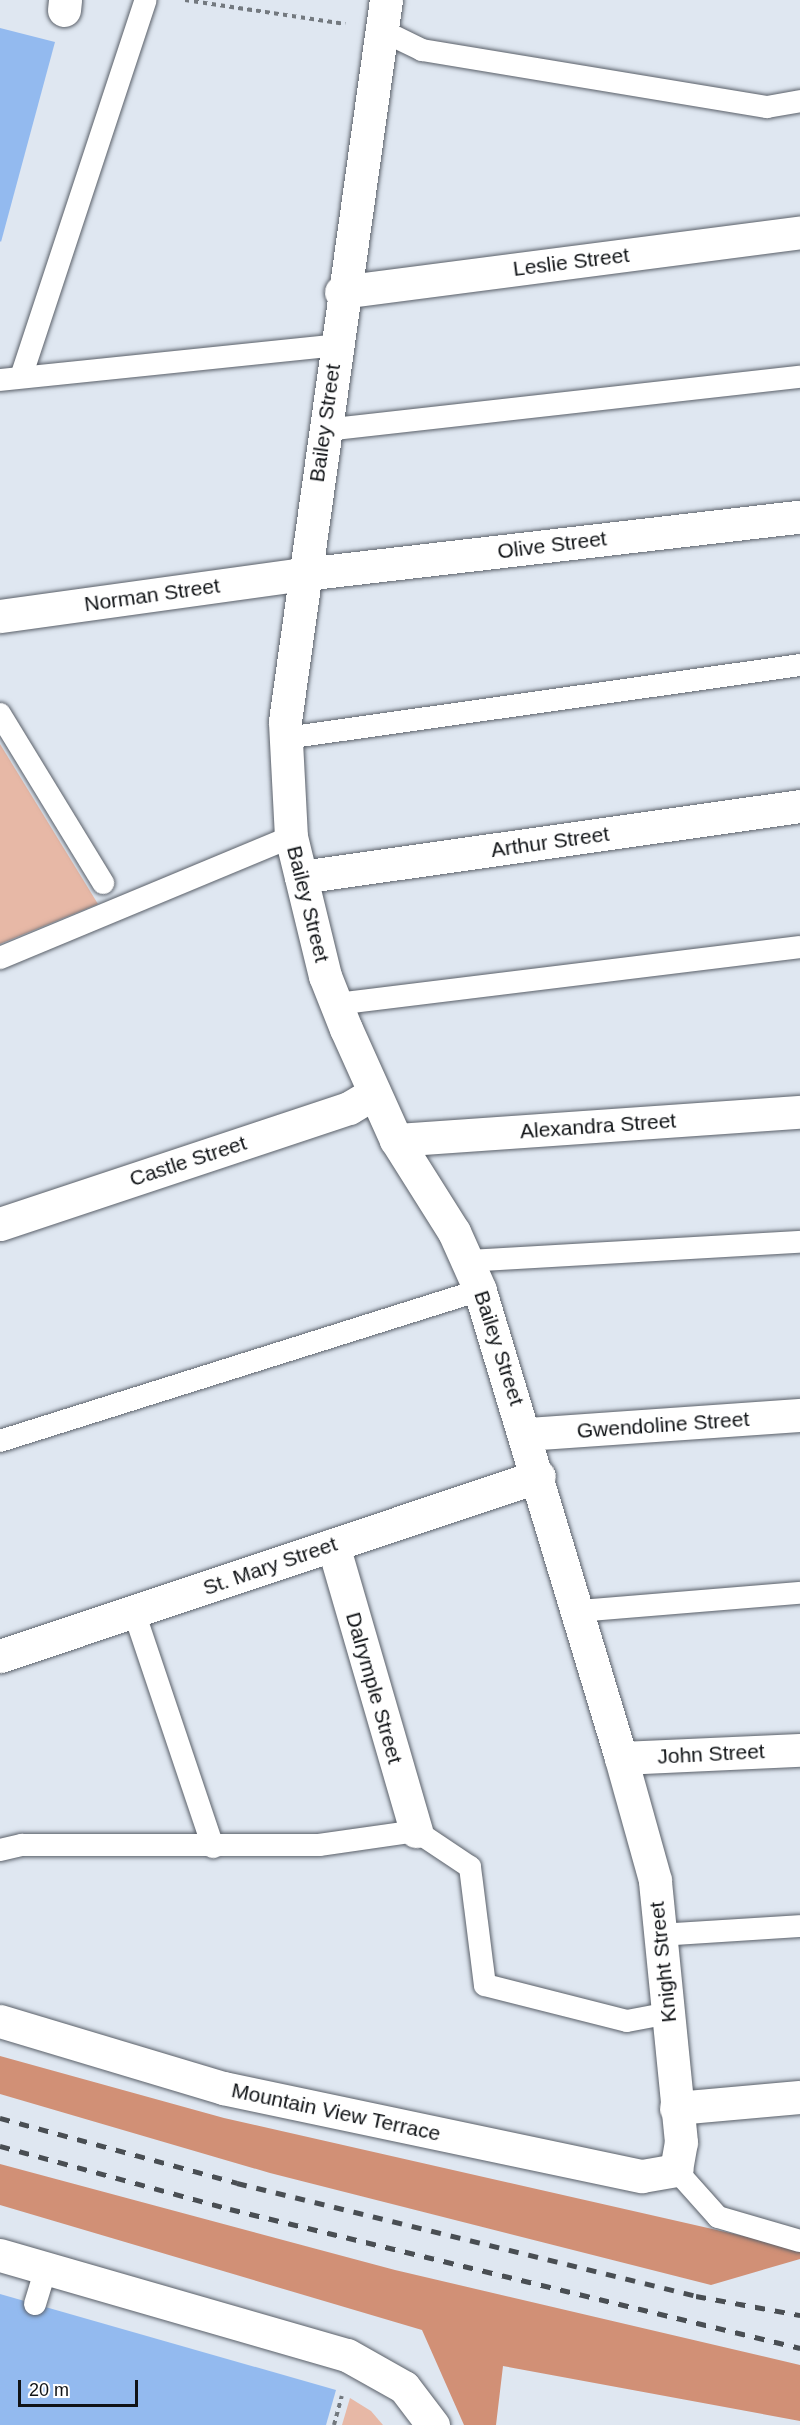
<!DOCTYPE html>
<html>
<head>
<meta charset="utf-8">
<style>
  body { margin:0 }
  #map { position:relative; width:800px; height:2425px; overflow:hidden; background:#dfe7f1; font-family:Arial,sans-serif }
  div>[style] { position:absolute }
  .green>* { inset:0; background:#e7b8a6 }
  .forest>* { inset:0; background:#d19076 }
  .building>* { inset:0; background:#93baef }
  .path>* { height:4px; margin-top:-2px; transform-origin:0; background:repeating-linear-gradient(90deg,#73797f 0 4.5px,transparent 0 9px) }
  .roads { filter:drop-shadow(0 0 2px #5a6069) drop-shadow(0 0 2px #5a6069) }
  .service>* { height:22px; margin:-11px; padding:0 11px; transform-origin:11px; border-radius:11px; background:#fff }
  .minor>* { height:33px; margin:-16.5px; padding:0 16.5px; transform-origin:16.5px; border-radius:16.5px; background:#fff }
  .rail>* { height:4.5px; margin-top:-2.25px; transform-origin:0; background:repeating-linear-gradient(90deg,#494e53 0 10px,transparent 0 20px) }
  span { translate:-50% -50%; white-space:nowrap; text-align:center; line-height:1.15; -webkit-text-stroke:5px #fff; paint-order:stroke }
  .street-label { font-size:21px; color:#101316 }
  .scale { position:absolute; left:18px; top:2380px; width:120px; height:27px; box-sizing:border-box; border:3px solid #101316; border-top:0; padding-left:8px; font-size:18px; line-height:21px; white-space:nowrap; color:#101316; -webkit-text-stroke:4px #fff; paint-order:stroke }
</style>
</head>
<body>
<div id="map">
  <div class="green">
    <i style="clip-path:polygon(0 744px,98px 904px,0 944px)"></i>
    <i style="clip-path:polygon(350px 2398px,371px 2411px,383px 2425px,342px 2425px)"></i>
  </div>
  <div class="forest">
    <i style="clip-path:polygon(0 2056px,224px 2118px,800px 2249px,800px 2259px,711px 2285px,270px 2173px,0 2094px)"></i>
    <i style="clip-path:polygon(0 2164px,395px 2270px,800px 2365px,800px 2421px,503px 2366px,496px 2425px,464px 2425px,422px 2330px,0 2205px)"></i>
  </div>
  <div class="building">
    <i style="clip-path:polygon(0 28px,55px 42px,1px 242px,0 241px)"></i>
    <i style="clip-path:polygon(0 2294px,336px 2390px,326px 2425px,0 2425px)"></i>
  </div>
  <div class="path">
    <i style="left:185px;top:0;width:162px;rotate:8.5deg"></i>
    <i style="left:334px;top:2425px;width:30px;rotate:-75deg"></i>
  </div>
  <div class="roads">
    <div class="service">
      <i style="left:381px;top:30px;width:46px;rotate:26deg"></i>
      <i style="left:422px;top:50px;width:350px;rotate:9.4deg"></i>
      <i style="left:767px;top:107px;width:34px;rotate:-10deg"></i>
      <i style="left:21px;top:377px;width:397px;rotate:-71.7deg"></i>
      <i style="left:0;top:380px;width:338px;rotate:-5.9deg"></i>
      <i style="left:325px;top:430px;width:478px;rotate:-6.4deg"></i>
      <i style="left:0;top:714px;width:198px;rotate:58.6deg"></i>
      <i style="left:286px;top:738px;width:519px;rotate:-8.08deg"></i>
      <i style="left:0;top:958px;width:315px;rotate:-22.6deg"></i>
      <i style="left:336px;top:1004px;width:467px;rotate:-7deg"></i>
      <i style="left:467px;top:1261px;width:334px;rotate:-3.3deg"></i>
      <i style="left:0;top:1441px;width:503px;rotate:-17.46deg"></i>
      <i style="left:579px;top:1611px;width:222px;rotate:-4.7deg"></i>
      <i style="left:134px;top:1612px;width:248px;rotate:71.4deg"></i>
      <i style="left:0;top:1850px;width:23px;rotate:-13deg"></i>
      <i style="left:22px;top:1845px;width:297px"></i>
      <i style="left:319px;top:1845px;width:98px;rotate:-8.2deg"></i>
      <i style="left:416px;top:1831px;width:65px;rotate:33.7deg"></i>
      <i style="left:470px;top:1867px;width:119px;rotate:82.8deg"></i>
      <i style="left:485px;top:1985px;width:146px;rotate:14.2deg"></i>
      <i style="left:627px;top:2021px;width:43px;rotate:-10.8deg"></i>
      <i style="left:658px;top:1935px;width:142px;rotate:-3.6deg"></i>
      <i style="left:676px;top:2170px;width:63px;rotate:48.2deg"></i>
      <i style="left:718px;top:2217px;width:85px;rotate:16.3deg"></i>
      <i style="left:35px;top:2304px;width:38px;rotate:-73deg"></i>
    </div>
    <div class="minor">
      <i style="left:64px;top:10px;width:10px;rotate:-84deg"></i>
      <i style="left:341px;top:292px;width:463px;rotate:-7.4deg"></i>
      <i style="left:0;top:616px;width:307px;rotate:-7.9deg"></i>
      <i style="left:304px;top:574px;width:499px;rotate:-6.6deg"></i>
      <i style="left:301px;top:877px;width:504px;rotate:-8.1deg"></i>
      <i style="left:396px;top:1140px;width:405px;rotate:-4deg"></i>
      <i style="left:0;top:1224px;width:368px;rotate:-18.4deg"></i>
      <i style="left:349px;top:1108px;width:29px;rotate:-31deg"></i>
      <i style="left:527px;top:1434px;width:274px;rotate:-4deg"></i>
      <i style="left:333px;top:1545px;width:298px;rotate:73.8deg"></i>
      <i style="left:0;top:1656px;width:568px;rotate:-18.47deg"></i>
      <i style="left:621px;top:1758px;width:179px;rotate:-2.6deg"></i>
      <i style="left:0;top:2021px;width:233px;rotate:16.7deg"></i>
      <i style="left:223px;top:2088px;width:428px;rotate:11.9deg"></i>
      <i style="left:642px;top:2176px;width:35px;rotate:-10deg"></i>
      <i style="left:676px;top:2170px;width:28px;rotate:-80deg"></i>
      <i style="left:681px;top:2142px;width:263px;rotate:-95.7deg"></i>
      <i style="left:655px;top:1880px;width:127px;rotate:-105.6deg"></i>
      <i style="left:621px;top:1758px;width:489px;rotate:-106.8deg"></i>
      <i style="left:480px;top:1290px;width:64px;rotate:-114.1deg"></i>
      <i style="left:454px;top:1232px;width:109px;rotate:-122.2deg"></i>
      <i style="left:396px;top:1140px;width:122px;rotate:-114.2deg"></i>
      <i style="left:346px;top:1029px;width:57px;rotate:-111.6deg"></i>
      <i style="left:325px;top:976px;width:143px;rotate:-103.7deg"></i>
      <i style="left:291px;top:837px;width:116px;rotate:-93deg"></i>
      <i style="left:285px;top:721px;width:728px;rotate:-82.03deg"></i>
      <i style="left:676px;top:2108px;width:124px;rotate:-5.1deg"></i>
      <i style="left:0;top:2255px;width:361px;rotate:16.1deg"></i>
      <i style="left:347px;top:2355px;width:65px;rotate:29.3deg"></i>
      <i style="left:404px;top:2387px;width:48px;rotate:52.7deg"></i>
    </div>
  </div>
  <div class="rail">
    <i style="left:0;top:2118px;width:246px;rotate:15.3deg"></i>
    <i style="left:237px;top:2183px;width:473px;rotate:13.8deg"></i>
    <i style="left:696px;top:2296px;width:106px;rotate:10.4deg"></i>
    <i style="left:0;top:2146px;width:238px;rotate:15.3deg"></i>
    <i style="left:230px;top:2209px;width:587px;rotate:13.7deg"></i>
  </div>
  <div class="street-label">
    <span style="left:571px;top:262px;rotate:-7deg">Leslie Street</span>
    <span style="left:325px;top:423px;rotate:-82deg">Bailey Street</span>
    <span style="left:552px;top:545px;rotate:-7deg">Olive Street</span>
    <span style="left:152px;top:595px;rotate:-8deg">Norman Street</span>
    <span style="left:550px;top:842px;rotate:-8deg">Arthur Street</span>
    <span style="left:308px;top:904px;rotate:76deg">Bailey Street</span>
    <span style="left:598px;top:1126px;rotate:-4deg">Alexandra Street</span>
    <span style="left:188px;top:1161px;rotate:-18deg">Castle Street</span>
    <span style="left:499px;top:1348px;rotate:72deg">Bailey Street</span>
    <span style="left:663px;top:1425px;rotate:-4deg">Gwendoline Street</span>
    <span style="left:270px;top:1566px;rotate:-19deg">St. Mary Street</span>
    <span style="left:374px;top:1688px;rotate:74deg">Dalrymple Street</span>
    <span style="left:711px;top:1754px;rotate:-3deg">John Street</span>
    <span style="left:663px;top:1962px;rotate:-96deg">Knight Street</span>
    <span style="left:336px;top:2112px;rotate:12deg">Mountain View Terrace</span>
  </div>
  <div class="scale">20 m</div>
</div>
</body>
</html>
